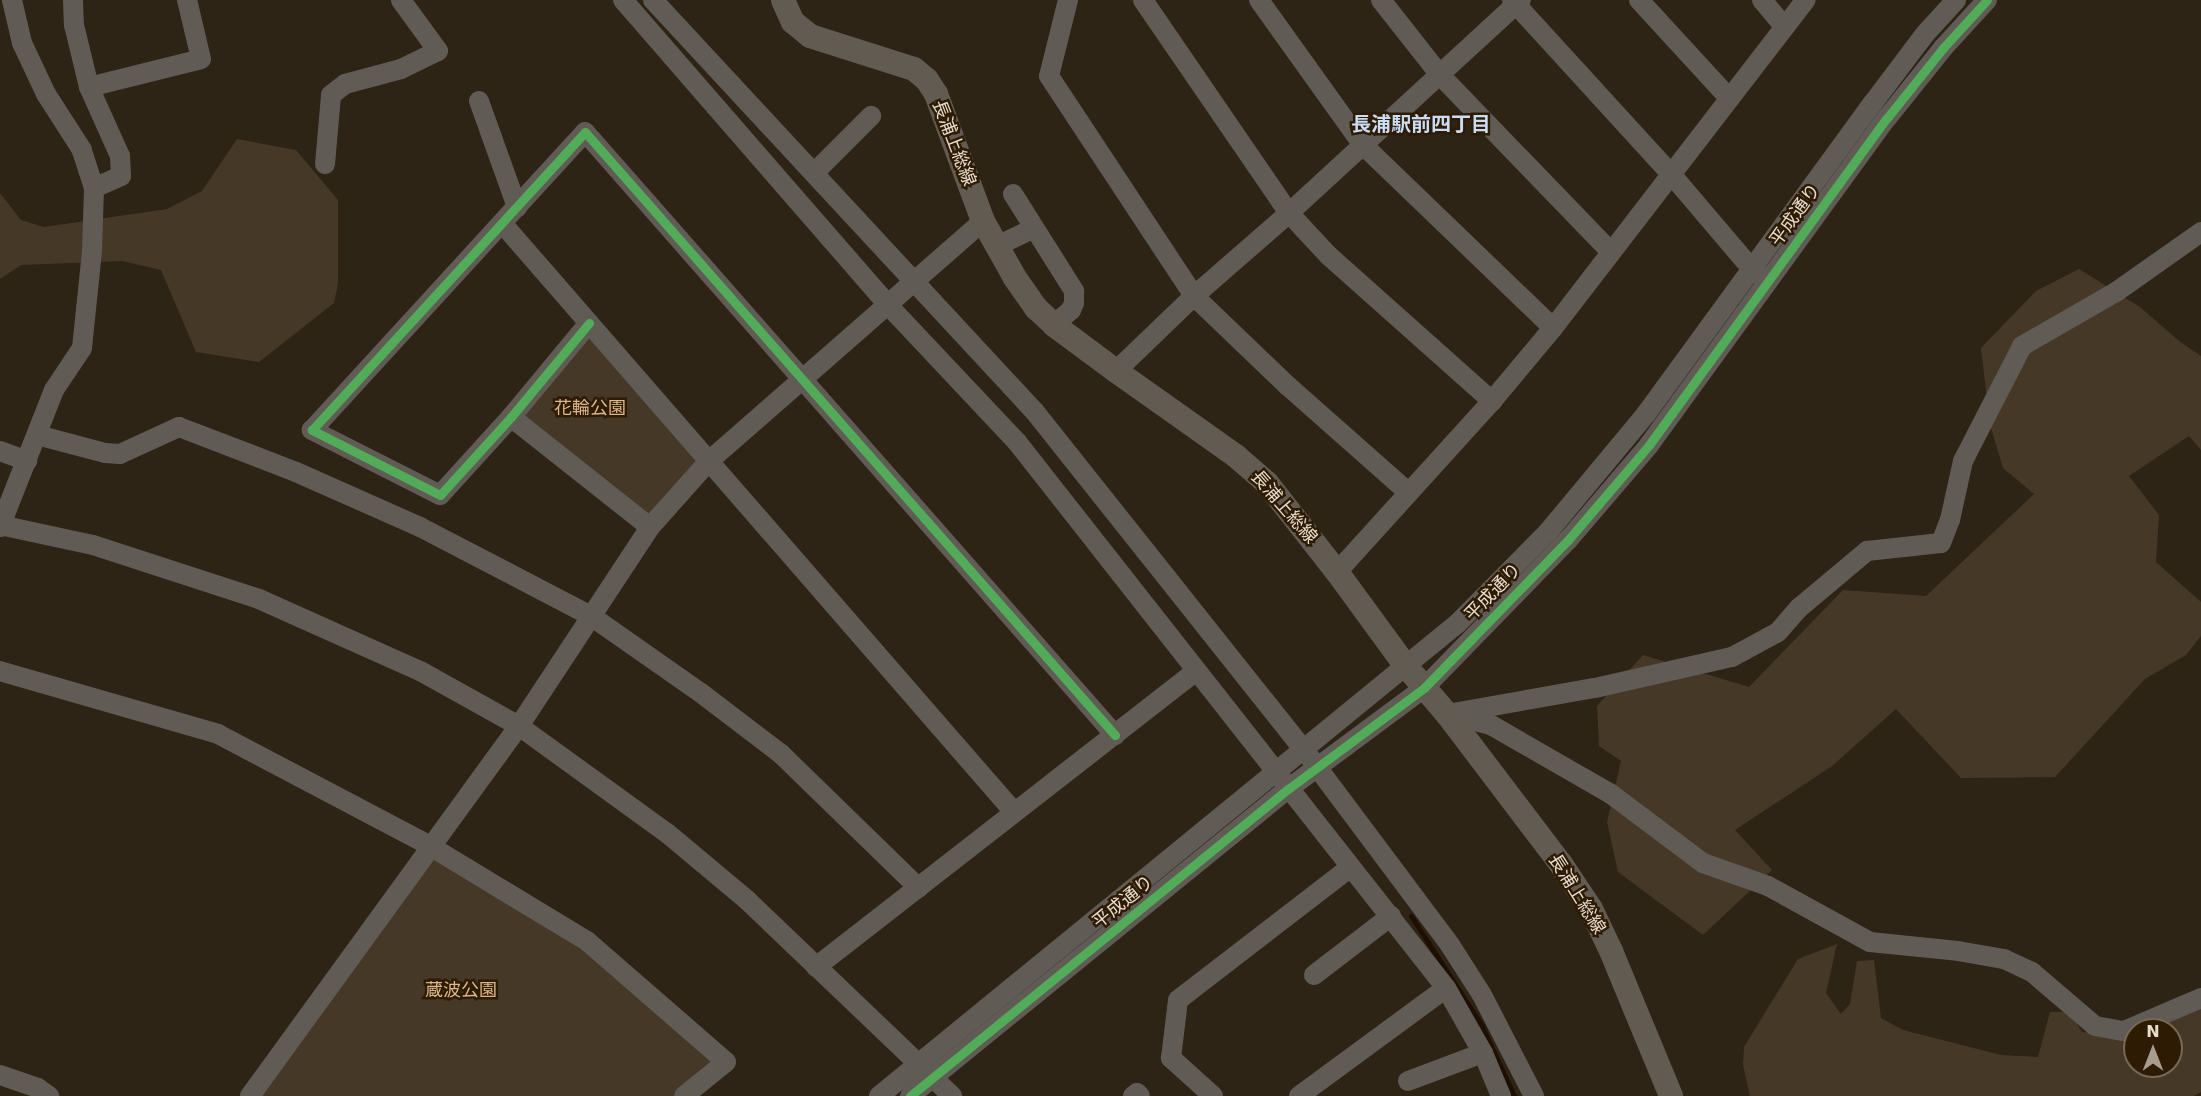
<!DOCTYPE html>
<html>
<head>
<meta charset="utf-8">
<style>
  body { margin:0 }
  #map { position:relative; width:2201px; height:1096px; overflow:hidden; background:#2d2416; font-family:"DejaVu Sans","Noto Sans JP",sans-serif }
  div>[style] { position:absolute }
  .green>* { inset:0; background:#453827 }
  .stream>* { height:5px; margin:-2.5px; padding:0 2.5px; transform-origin:2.5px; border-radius:2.5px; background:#1e0f02 }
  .minor>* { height:20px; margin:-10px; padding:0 10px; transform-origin:10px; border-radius:10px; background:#605b55 }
  .major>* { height:24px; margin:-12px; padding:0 12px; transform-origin:12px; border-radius:12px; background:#625b52 }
  .cycleway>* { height:9px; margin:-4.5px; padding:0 4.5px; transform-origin:4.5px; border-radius:4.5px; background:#51ab58 }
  span { translate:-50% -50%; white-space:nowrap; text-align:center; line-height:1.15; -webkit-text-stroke:5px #2d1b03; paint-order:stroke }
  .street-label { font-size:18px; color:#e9ddce }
  .park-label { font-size:18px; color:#ddb789 }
  .neighbourhood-label { font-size:20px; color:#c9ddf6; font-weight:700 }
  .north { position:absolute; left:2123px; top:1018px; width:60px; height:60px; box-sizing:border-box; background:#2d1b03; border:2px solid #786954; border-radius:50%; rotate:0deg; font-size:16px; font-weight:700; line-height:24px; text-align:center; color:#e9ddce }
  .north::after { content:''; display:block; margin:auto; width:21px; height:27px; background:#a79c8e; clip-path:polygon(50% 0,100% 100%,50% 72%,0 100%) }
</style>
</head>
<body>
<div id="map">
  <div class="green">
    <i style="clip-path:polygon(237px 139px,296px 150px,338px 200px,338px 283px,334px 303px,259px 362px,196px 352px,161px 270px,122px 261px,21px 265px,0 279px,0 193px,21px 220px,44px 227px,167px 209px,202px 191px)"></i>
    <i style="clip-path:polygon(2079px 269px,2140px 307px,2179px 341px,2201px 356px,2201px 450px,2189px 436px,2129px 476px,2159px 515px,2156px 562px,2201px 602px,2201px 636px,2186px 655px,2145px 679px,2055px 777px,1961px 778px,1896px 709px,1832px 766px,1735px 830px,1772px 870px,1703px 935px,1618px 872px,1607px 822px,1621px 761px,1599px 746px,1597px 706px,1643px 655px,1749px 687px,1843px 590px,1926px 596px,2034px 494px,2003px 468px,1990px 425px,1981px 348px,2036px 291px)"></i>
    <i style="clip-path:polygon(589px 323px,709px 461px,650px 527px,511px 417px)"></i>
    <i style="clip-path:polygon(430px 846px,587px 941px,726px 1062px,684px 1096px,259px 1096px)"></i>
    <i style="clip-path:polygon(1837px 944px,1826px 993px,1841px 1014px,1850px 1004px,1857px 961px,1874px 960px,1881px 1018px,1903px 1030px,2001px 1055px,2038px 1057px,2050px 1012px,2069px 1012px,2082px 1032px,2135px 1034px,2135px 1066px,2171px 1066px,2171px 1030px,2145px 1030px,2201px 995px,2201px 1092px,2194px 1096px,1750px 1096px,1743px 1065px,1744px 1047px,1798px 959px)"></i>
  </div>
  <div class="stream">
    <i style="left:1411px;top:916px;width:129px;rotate:57.1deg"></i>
    <i style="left:1481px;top:1024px;width:79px;rotate:65.4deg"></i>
  </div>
  <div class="minor">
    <i style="left:73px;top:0;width:25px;rotate:88deg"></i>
    <i style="left:74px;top:25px;width:64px;rotate:76.4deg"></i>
    <i style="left:89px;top:87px;width:76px;rotate:65.8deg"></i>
    <i style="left:120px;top:156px;width:20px;rotate:87deg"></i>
    <i style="left:121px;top:176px;width:30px;rotate:156deg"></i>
    <i style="left:623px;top:0;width:403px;rotate:49deg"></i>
    <i style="left:887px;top:304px;width:190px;rotate:46.7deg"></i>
    <i style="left:1017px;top:442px;width:694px;rotate:51.84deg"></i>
    <i style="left:1446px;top:988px;width:75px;rotate:60.4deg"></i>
    <i style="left:1483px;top:1053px;width:47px;rotate:67.3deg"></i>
    <i style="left:653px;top:0;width:562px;rotate:47.16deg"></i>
    <i style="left:1035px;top:412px;width:453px;rotate:51.5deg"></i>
    <i style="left:1317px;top:767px;width:222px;rotate:53.2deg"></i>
    <i style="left:1450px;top:945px;width:59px;rotate:57.4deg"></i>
    <i style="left:1482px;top:995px;width:114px;rotate:62.8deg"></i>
    <i style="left:1068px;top:0;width:78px;rotate:104deg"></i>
    <i style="left:1049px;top:76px;width:263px;rotate:56.6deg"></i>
    <i style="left:1194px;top:296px;width:130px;rotate:43.8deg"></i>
    <i style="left:1288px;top:386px;width:160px;rotate:41.5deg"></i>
    <i style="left:1143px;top:0;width:258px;rotate:55.6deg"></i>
    <i style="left:1289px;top:213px;width:57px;rotate:47.1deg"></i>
    <i style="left:1328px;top:255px;width:220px;rotate:41.7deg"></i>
    <i style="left:1259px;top:0;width:177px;rotate:54.4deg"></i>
    <i style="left:1362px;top:144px;width:265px;rotate:43.9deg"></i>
    <i style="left:1381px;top:0;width:95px;rotate:51.8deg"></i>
    <i style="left:1440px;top:75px;width:246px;rotate:46deg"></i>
    <i style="left:1512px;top:0;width:236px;rotate:47.6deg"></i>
    <i style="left:1671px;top:174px;width:123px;rotate:49.6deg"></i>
    <i style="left:1751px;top:268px;width:13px;rotate:39deg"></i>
    <i style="left:1639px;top:0;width:133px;rotate:47.4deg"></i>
    <i style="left:1762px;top:0;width:35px;rotate:50deg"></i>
    <i style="left:89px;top:87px;width:115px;rotate:-14deg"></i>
    <i style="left:201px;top:59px;width:61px;rotate:-103.3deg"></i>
    <i style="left:479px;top:101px;width:113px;rotate:70.3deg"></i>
    <i style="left:325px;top:164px;width:69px;rotate:-85deg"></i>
    <i style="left:331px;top:95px;width:18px;rotate:-38deg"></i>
    <i style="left:345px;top:84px;width:58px;rotate:-15deg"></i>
    <i style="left:401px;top:69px;width:41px;rotate:-25.9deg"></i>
    <i style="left:438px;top:51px;width:63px;rotate:-126deg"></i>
    <i style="left:814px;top:173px;width:81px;rotate:-45deg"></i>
    <i style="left:1013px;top:194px;width:115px;rotate:57.8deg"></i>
    <i style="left:1074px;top:291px;width:12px;rotate:90deg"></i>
    <i style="left:1074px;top:303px;width:8px;rotate:113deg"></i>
    <i style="left:1071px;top:310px;width:23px;rotate:139deg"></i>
    <i style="left:502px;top:223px;width:780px;rotate:49deg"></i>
    <i style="left:997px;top:246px;width:41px;rotate:-25.9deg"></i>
    <i style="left:589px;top:323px;width:122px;rotate:129.7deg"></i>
    <i style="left:511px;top:417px;width:105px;rotate:132.3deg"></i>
    <i style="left:440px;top:495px;width:144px;rotate:-153.1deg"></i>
    <i style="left:312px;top:430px;width:404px;rotate:-47.5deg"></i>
    <i style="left:585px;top:132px;width:803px;rotate:48.69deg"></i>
    <i style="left:1116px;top:371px;width:108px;rotate:-43.9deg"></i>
    <i style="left:1194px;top:296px;width:126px;rotate:-41.1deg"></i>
    <i style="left:1289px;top:213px;width:315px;rotate:-42.6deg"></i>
    <i style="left:511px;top:417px;width:177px;rotate:38.4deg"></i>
    <i style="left:37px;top:435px;width:70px;rotate:14.8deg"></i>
    <i style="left:105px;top:453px;width:15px;rotate:4deg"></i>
    <i style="left:120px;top:454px;width:65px;rotate:-24.6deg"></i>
    <i style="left:179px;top:427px;width:125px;rotate:21deg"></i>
    <i style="left:296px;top:472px;width:136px;rotate:23.9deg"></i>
    <i style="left:420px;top:527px;width:193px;rotate:27.5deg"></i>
    <i style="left:591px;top:616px;width:134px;rotate:35deg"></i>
    <i style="left:701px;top:693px;width:101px;rotate:37.3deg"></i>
    <i style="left:781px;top:754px;width:192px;rotate:44.2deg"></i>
    <i style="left:0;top:451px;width:29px;rotate:20deg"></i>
    <i style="left:0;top:525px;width:95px;rotate:12.1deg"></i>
    <i style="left:93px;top:545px;width:175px;rotate:18deg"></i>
    <i style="left:259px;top:599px;width:179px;rotate:24.1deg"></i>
    <i style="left:422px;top:672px;width:111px;rotate:29.1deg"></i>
    <i style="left:519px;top:726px;width:183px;rotate:35.9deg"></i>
    <i style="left:667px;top:833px;width:104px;rotate:39.9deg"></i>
    <i style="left:747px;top:900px;width:284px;rotate:43.7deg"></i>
    <i style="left:0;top:527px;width:147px;rotate:-68.5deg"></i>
    <i style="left:54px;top:390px;width:50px;rotate:-56.3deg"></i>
    <i style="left:82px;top:348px;width:97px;rotate:-84.1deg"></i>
    <i style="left:92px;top:252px;width:64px;rotate:-88.2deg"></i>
    <i style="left:94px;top:188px;width:40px;rotate:-108deg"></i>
    <i style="left:82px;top:150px;width:67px;rotate:-122.7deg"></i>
    <i style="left:46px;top:94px;width:56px;rotate:-115.2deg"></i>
    <i style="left:22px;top:43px;width:44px;rotate:-103.1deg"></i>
    <i style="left:1337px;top:572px;width:231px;rotate:-47.8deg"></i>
    <i style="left:1492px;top:401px;width:95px;rotate:-50.1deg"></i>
    <i style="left:1553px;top:328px;width:414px;rotate:-52.4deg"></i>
    <i style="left:0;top:671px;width:227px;rotate:16.1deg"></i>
    <i style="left:218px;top:734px;width:240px;rotate:27.8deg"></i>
    <i style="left:430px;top:846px;width:184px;rotate:31.2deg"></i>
    <i style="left:587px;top:941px;width:184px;rotate:41deg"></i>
    <i style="left:726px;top:1062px;width:54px;rotate:141deg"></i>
    <i style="left:1447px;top:714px;width:150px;rotate:-10deg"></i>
    <i style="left:1595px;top:688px;width:140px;rotate:-12.8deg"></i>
    <i style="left:1732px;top:657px;width:52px;rotate:-28.5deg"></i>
    <i style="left:1778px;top:632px;width:32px;rotate:-49deg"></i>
    <i style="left:1799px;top:608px;width:89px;rotate:-40deg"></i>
    <i style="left:1867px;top:551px;width:74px;rotate:-6.2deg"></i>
    <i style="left:1941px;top:543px;width:25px;rotate:-69deg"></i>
    <i style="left:1950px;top:520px;width:60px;rotate:-77.6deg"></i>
    <i style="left:1963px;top:461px;width:129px;rotate:-62.8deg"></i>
    <i style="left:2022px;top:346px;width:108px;rotate:-29.9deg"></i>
    <i style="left:2116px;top:292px;width:104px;rotate:-35.2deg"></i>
    <i style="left:1455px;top:716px;width:37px;rotate:14deg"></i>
    <i style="left:1491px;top:725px;width:138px;rotate:29.9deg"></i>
    <i style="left:1611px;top:794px;width:115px;rotate:36.9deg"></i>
    <i style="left:1703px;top:863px;width:69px;rotate:19.5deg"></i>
    <i style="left:1768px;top:886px;width:116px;rotate:28.8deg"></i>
    <i style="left:1870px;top:942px;width:88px;rotate:5.8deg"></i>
    <i style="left:1958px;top:951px;width:47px;rotate:9.9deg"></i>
    <i style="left:2004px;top:959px;width:31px;rotate:25deg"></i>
    <i style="left:2032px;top:972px;width:83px;rotate:40.6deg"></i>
    <i style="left:2095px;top:1026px;width:29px;rotate:10deg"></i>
    <i style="left:2124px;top:1031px;width:84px;rotate:-23.2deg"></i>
    <i style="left:816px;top:967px;width:482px;rotate:-37.9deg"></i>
    <i style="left:1314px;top:975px;width:97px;rotate:-37.5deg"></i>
    <i style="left:0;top:1075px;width:40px;rotate:18.9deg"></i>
    <i style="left:38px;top:1088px;width:14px;rotate:36deg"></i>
    <i style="left:1408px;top:1081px;width:80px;rotate:-20.5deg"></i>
    <i style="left:250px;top:1096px;width:457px;rotate:-54deg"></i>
    <i style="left:519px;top:726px;width:238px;rotate:-56.6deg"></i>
    <i style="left:650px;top:527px;width:89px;rotate:-48.2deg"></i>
    <i style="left:709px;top:461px;width:364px;rotate:-41.2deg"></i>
    <i style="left:879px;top:1096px;width:746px;rotate:-39.24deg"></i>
    <i style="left:1457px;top:624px;width:129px;rotate:-45.3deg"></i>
    <i style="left:1548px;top:532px;width:153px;rotate:-50.3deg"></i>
    <i style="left:1646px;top:414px;width:385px;rotate:-53.9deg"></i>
    <i style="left:1873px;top:103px;width:86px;rotate:-53deg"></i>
    <i style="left:1925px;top:34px;width:46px;rotate:-47.6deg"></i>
    <i style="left:910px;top:1096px;width:487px;rotate:-39.1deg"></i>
    <i style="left:1288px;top:789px;width:169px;rotate:-36.6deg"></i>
    <i style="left:1424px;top:688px;width:206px;rotate:-45.8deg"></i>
    <i style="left:1568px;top:540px;width:125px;rotate:-49.5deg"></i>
    <i style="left:1649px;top:445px;width:404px;rotate:-54deg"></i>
    <i style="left:1887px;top:118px;width:90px;rotate:-51.3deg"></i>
    <i style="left:1943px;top:48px;width:65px;rotate:-47.5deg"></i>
    <i style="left:1133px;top:1096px;width:5px;rotate:-37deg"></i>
    <i style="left:1137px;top:1093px;width:4px;rotate:45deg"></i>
    <i style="left:1213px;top:1096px;width:57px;rotate:-137.9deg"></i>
    <i style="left:1171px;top:1058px;width:58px;rotate:-83.1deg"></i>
    <i style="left:1178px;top:1000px;width:218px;rotate:-37.6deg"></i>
    <i style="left:1299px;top:1096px;width:182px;rotate:-36.3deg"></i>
  </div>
  <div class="major">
    <i style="left:783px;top:0;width:24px;rotate:66deg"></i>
    <i style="left:793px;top:22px;width:22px;rotate:39deg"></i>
    <i style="left:810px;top:36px;width:109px;rotate:17.6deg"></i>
    <i style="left:914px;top:69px;width:17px;rotate:40deg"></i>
    <i style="left:927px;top:80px;width:17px;rotate:57deg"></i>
    <i style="left:936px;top:94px;width:135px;rotate:69.7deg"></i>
    <i style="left:983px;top:221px;width:65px;rotate:60.7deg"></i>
    <i style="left:1015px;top:278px;width:37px;rotate:55deg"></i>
    <i style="left:1036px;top:308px;width:25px;rotate:43deg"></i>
    <i style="left:1054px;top:325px;width:77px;rotate:36.6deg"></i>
    <i style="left:1116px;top:371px;width:147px;rotate:35.3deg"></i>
    <i style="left:1236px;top:456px;width:41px;rotate:41.1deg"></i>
    <i style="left:1267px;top:483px;width:113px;rotate:51.8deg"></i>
    <i style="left:1337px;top:572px;width:115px;rotate:53.8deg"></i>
    <i style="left:1405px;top:665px;width:65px;rotate:49.4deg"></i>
    <i style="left:1447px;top:714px;width:188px;rotate:52.8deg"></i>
    <i style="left:1561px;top:864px;width:54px;rotate:56.3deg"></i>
    <i style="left:1591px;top:909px;width:47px;rotate:64.5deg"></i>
    <i style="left:1611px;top:951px;width:157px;rotate:67.5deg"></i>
  </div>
  <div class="cycleway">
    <i style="left:589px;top:323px;width:122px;rotate:129.7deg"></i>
    <i style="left:511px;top:417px;width:105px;rotate:132.3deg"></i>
    <i style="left:440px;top:495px;width:144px;rotate:-153.1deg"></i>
    <i style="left:312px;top:430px;width:404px;rotate:-47.5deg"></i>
    <i style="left:585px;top:132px;width:803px;rotate:48.69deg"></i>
    <i style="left:910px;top:1096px;width:487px;rotate:-39.1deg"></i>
    <i style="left:1288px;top:789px;width:169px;rotate:-36.6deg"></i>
    <i style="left:1424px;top:688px;width:206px;rotate:-45.8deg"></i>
    <i style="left:1568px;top:540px;width:125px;rotate:-49.5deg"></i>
    <i style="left:1649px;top:445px;width:404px;rotate:-54deg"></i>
    <i style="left:1887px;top:118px;width:90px;rotate:-51.3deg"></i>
    <i style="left:1943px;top:48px;width:65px;rotate:-47.5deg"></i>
  </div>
  <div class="street-label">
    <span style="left:954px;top:143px;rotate:69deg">長浦上総線</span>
    <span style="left:1795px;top:215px;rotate:-54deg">平成通り</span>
    <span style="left:1284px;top:507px;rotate:49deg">長浦上総線</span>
    <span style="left:1493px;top:592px;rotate:-46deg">平成通り</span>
    <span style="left:1577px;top:894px;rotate:58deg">長浦上総線</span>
    <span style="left:1123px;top:902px;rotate:-39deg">平成通り</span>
  </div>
  <div class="park-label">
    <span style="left:590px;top:408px">花輪公園</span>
    <span style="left:461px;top:990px">蔵波公園</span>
  </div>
  <div class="neighbourhood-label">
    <span style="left:1421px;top:124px">長浦駅前四丁目</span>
  </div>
  <div class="north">N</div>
</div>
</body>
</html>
